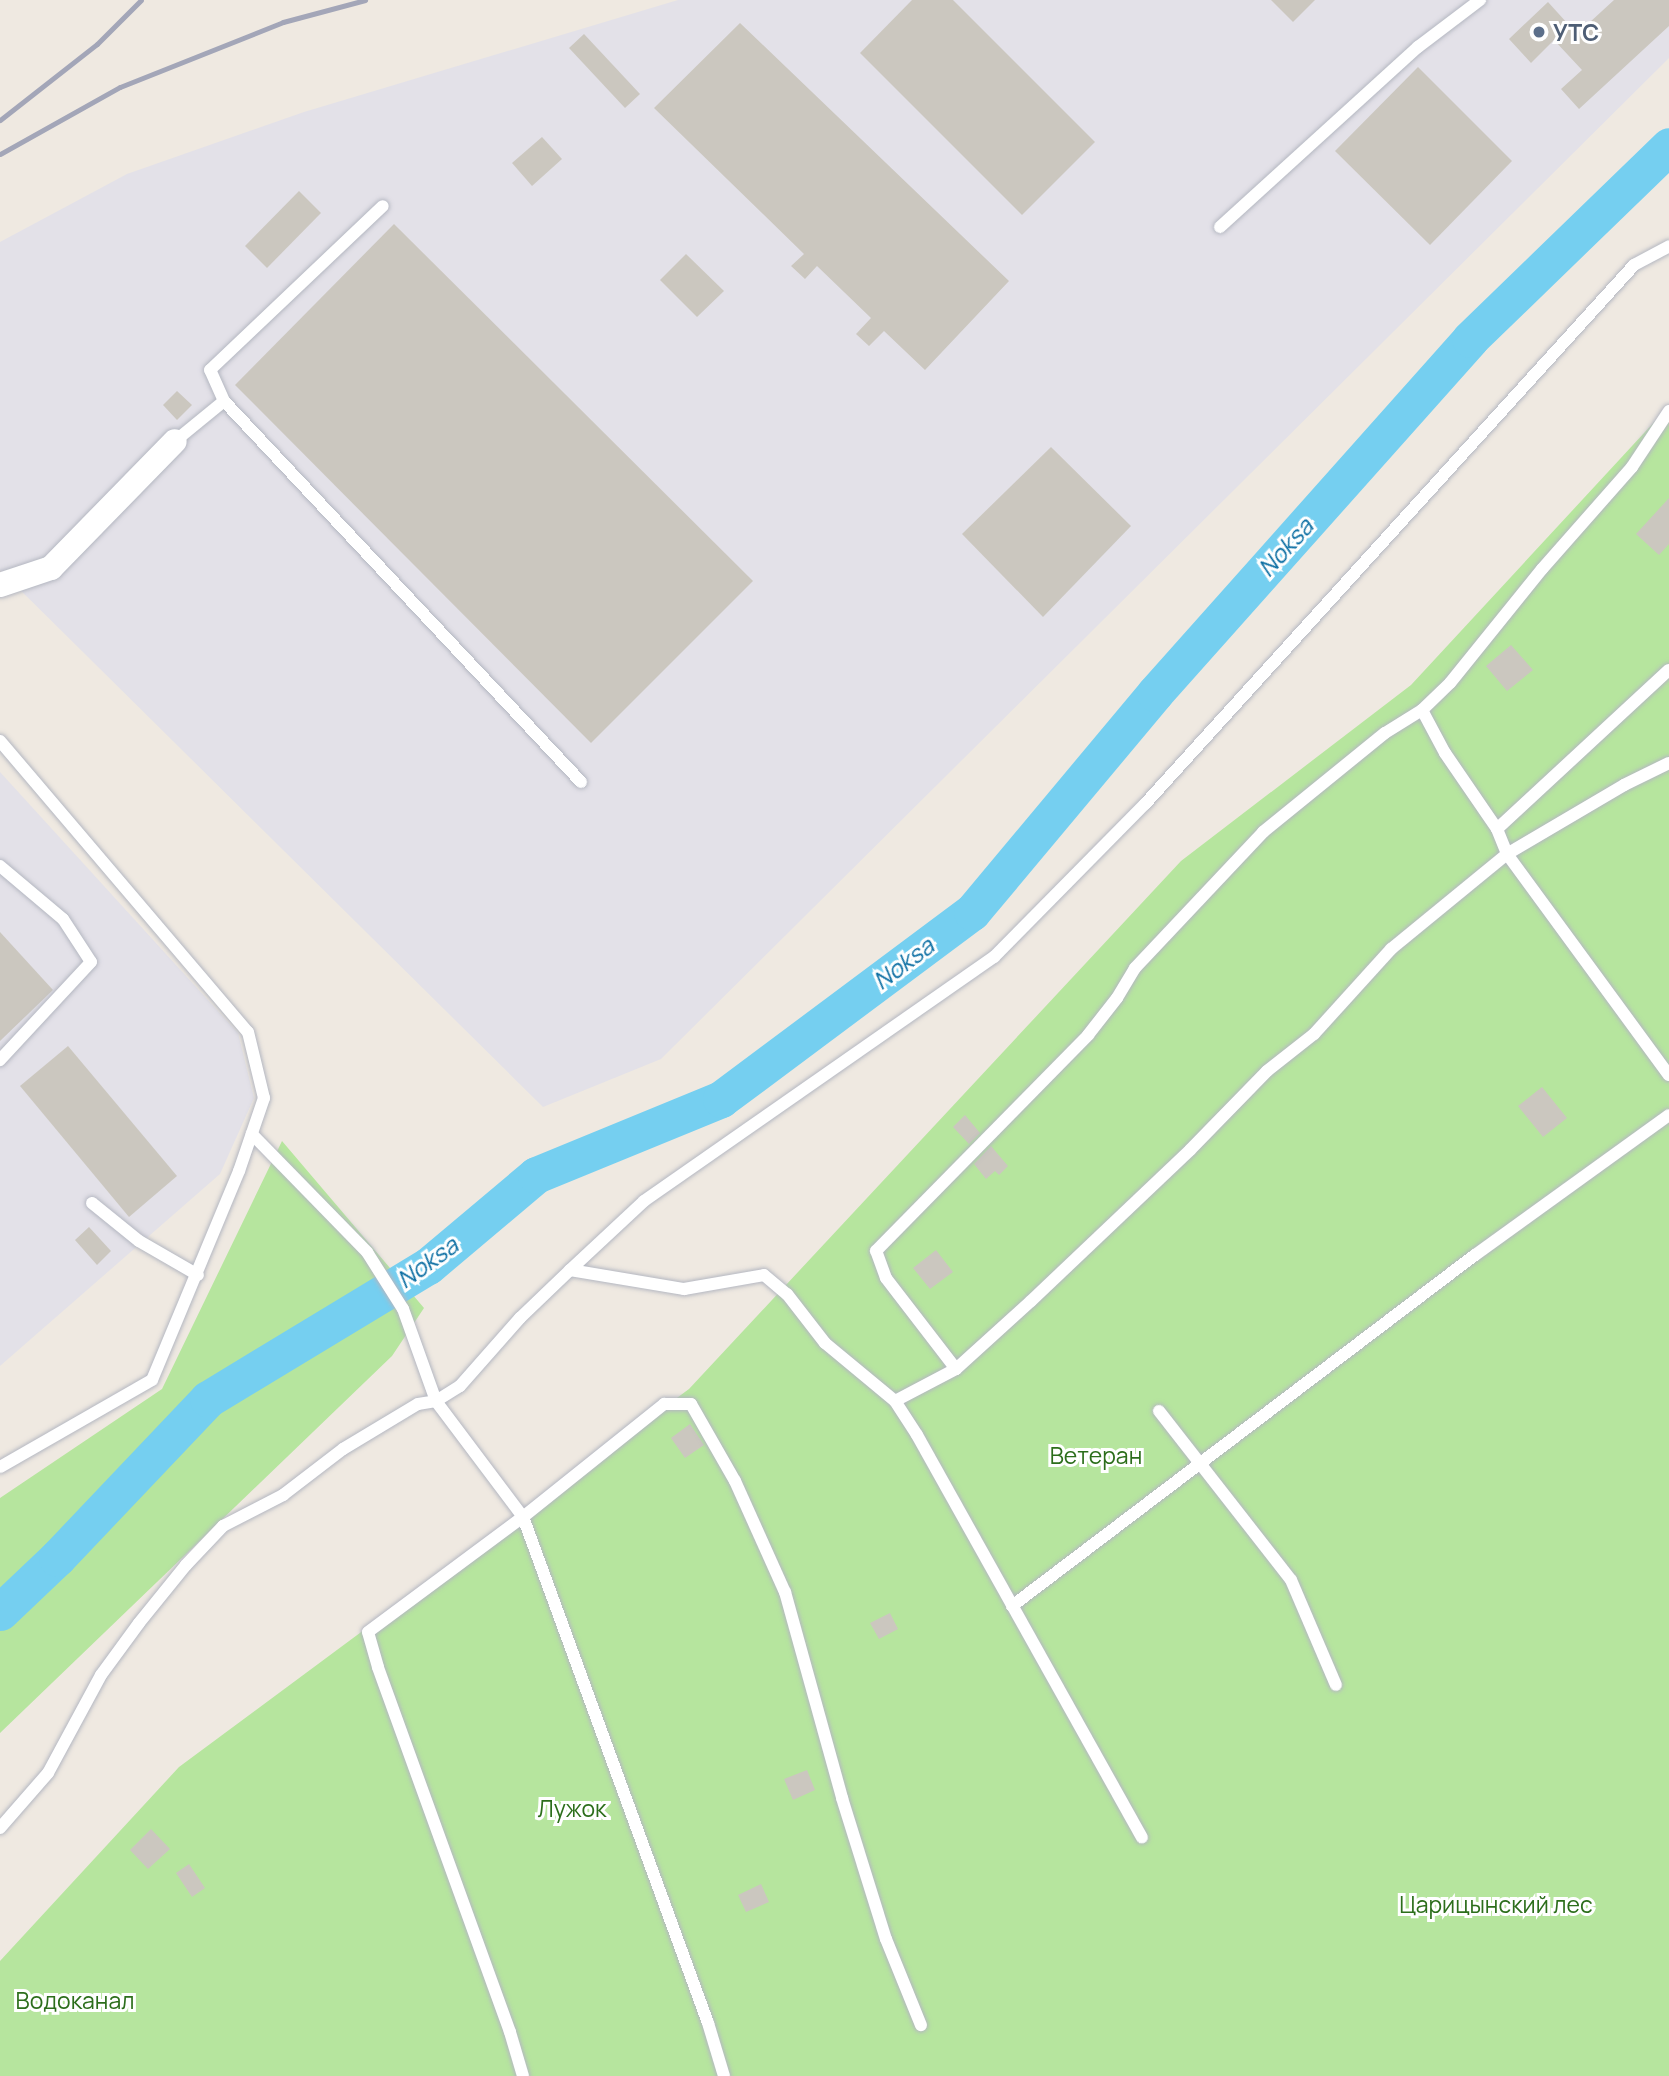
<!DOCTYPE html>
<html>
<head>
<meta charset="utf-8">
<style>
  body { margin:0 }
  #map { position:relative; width:1669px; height:2076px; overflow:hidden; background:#efe9e1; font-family:Manrope,sans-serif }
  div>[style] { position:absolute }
  .industrial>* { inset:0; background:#e3e1e8 }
  .green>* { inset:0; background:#b6e59e }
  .river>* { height:37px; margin:-18.5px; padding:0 18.5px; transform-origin:18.5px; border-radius:18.5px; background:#75cff0 }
  .building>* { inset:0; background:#cbc7bf }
  .roads { filter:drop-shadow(0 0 2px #b4b7c1) drop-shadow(0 0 2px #b4b7c1) }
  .service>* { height:12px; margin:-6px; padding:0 6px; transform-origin:6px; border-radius:6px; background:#fff }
  .minor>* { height:24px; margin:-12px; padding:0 12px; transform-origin:12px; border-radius:12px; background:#fff }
  .rail>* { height:5px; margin:-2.5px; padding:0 2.5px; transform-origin:2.5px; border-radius:2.5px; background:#a3a6b8 }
  .dots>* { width:19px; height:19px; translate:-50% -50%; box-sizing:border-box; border:4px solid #fff; border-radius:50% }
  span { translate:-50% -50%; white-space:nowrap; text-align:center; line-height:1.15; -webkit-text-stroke:6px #fff; paint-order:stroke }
  .service-label { font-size:23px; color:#4e5e75; font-weight:700 }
  .left { translate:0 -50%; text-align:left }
  .park-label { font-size:23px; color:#2c6e1b }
  .water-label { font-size:24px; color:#0d6fa3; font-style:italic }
</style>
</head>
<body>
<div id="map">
  <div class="industrial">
    <i style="clip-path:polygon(678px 0,1669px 0,1669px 58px,661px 1059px,543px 1107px,0 570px,0 242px,127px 174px,304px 112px)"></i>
    <i style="clip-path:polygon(0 772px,238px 1033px,254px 1098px,220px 1174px,0 1366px)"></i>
  </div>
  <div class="green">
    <i style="clip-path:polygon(1669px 406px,1669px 2076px,0 2076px,0 1961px,179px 1767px,689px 1389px,1181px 861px,1411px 685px)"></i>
    <i style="clip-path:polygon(282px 1141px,424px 1308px,392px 1356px,0 1733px,0 1498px,162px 1389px)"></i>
  </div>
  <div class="river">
    <i style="left:0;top:1612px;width:79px;rotate:-43.5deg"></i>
    <i style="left:57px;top:1558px;width:219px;rotate:-46.5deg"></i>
    <i style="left:208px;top:1399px;width:257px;rotate:-31.2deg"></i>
    <i style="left:428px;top:1266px;width:141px;rotate:-40.1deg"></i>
    <i style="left:536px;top:1175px;width:200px;rotate:-22.3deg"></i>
    <i style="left:721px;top:1099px;width:313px;rotate:-36.7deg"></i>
    <i style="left:972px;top:912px;width:285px;rotate:-50.1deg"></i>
    <i style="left:1155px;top:693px;width:474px;rotate:-48.3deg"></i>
    <i style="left:1470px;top:339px;width:277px;rotate:-44.1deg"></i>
  </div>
  <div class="building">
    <i style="clip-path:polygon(912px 0,953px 0,1095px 142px,1022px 215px,860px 53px)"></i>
    <i style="clip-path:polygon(1271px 0,1315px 0,1293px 22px)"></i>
    <i style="clip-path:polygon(1614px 0,1669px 0,1669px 26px,1579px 109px,1561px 89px,1582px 70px,1554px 40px,1531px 63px,1509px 39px,1548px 2px,1577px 34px)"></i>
    <i style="clip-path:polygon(740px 23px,1009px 281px,925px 370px,884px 331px,869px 346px,856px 334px,871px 318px,817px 266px,805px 279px,791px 266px,804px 254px,654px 108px)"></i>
    <i style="clip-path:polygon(584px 34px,640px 94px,625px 108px,569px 48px)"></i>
    <i style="clip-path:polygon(1418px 67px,1512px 161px,1430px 245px,1335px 151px)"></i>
    <i style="clip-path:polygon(542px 137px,562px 159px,532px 186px,512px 163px)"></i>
    <i style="clip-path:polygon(299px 191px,321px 213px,267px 268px,245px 246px)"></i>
    <i style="clip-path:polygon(394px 224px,753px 581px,591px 743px,235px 385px)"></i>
    <i style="clip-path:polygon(686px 254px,724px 291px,697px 317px,660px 280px)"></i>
    <i style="clip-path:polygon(177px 391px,192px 405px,177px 420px,163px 405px)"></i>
    <i style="clip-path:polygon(1051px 447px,1131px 526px,1043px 617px,962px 534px)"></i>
    <i style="clip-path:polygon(1669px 498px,1669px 544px,1659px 555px,1636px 534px)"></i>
    <i style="clip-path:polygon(1511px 645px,1533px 670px,1507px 691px,1486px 666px)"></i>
    <i style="clip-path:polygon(0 932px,53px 990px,0 1041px)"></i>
    <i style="clip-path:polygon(68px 1046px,177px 1176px,129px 1217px,20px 1086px)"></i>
    <i style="clip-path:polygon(1542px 1087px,1567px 1118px,1543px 1137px,1518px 1106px)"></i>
    <i style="clip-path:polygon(965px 1115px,980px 1133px,969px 1144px,953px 1127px)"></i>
    <i style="clip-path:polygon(991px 1146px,1008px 1166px,999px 1175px,995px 1171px,986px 1179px,974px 1164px)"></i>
    <i style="clip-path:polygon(89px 1227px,111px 1251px,97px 1265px,75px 1240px)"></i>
    <i style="clip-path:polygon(936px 1250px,953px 1272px,930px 1289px,913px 1268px)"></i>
    <i style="clip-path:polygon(690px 1424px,704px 1445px,685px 1458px,671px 1438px)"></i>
    <i style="clip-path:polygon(890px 1613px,898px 1629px,879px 1639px,870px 1623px)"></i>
    <i style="clip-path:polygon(807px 1770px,815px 1790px,793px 1800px,784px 1779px)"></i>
    <i style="clip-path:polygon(151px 1829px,170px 1849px,148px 1869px,130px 1850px)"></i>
    <i style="clip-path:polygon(189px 1864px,205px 1888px,192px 1897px,176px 1873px)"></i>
    <i style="clip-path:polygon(761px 1884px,769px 1902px,746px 1912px,738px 1895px)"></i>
  </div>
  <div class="roads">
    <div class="service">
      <i style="left:1220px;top:227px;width:268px;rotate:-42.3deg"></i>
      <i style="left:1418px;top:47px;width:78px;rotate:-37.2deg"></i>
      <i style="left:224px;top:401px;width:34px;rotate:-114deg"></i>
      <i style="left:210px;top:370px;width:238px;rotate:-43.5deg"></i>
      <i style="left:1669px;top:411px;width:67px;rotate:123.5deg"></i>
      <i style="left:1632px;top:467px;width:136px;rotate:131.4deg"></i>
      <i style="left:1542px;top:569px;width:146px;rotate:128.9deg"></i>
      <i style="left:1450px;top:683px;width:39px;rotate:136deg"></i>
      <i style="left:1422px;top:710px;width:49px;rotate:61.9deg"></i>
      <i style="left:1445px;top:753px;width:92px;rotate:55.6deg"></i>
      <i style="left:1497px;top:829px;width:27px;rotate:68deg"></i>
      <i style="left:1507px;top:854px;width:274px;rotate:53.8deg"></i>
      <i style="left:175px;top:441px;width:63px;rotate:-39.2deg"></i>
      <i style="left:224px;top:401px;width:522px;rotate:46.86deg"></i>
      <i style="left:0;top:741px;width:382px;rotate:49.6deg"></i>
      <i style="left:248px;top:1032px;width:68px;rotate:76.4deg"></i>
      <i style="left:264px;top:1098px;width:77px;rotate:108.9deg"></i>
      <i style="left:239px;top:1171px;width:226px;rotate:112.6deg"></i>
      <i style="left:152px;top:1380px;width:175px;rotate:150.2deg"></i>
      <i style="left:1497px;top:829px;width:234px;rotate:-42.8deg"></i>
      <i style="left:0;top:866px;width:82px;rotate:40.1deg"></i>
      <i style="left:63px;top:919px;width:51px;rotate:56.9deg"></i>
      <i style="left:91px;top:962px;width:134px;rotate:132.9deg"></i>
      <i style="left:92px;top:1203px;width:60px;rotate:39deg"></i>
      <i style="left:139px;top:1241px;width:68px;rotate:30deg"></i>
      <i style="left:570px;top:1270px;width:101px;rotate:-43deg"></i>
      <i style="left:644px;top:1201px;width:427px;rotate:-34.9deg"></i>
      <i style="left:994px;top:957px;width:215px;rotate:-45.4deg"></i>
      <i style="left:1145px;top:804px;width:728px;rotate:-47.78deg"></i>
      <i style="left:1634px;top:265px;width:40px;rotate:-28deg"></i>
      <i style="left:956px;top:1369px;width:115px;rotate:-127.6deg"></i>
      <i style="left:886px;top:1278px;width:29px;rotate:-110deg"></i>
      <i style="left:876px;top:1251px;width:303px;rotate:-45.5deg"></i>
      <i style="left:1088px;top:1035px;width:47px;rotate:-51.9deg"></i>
      <i style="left:1117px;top:998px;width:35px;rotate:-59deg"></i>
      <i style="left:1135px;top:968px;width:187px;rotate:-46.7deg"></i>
      <i style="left:1263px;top:832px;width:157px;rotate:-39.1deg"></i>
      <i style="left:1385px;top:733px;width:44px;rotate:-31.9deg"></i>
      <i style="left:895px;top:1401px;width:69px;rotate:-27.7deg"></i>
      <i style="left:956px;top:1369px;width:101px;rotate:-42.2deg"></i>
      <i style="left:1031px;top:1301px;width:219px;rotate:-43.5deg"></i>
      <i style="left:1190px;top:1150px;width:110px;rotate:-45.7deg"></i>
      <i style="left:1267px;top:1071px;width:60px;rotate:-38.2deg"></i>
      <i style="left:1314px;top:1034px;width:115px;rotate:-47.8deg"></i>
      <i style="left:1391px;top:949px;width:150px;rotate:-39.3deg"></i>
      <i style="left:1507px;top:854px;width:136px;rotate:-30.5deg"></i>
      <i style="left:1624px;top:785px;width:50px;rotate:-26.1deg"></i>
      <i style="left:1159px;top:1411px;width:214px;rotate:52deg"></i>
      <i style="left:1291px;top:1580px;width:114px;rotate:66.8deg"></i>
      <i style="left:1012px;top:1606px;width:581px;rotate:-37.17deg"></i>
      <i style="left:1475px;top:1255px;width:239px;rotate:-35.8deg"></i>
      <i style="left:0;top:1828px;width:73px;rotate:-48.9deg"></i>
      <i style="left:48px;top:1773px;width:111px;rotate:-61.6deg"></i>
      <i style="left:101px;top:1675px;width:64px;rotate:-53.8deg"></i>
      <i style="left:139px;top:1623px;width:75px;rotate:-51deg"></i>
      <i style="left:186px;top:1565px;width:54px;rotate:-46.5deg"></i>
      <i style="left:223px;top:1526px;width:68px;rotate:-27.3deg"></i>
      <i style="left:283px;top:1495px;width:76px;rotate:-37.5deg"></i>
      <i style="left:343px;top:1449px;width:87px;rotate:-31deg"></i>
      <i style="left:418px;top:1404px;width:18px;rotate:-9deg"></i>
      <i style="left:436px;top:1401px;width:98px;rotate:-109.7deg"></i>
      <i style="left:403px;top:1309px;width:67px;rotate:-122.3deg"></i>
      <i style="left:367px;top:1252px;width:165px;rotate:-134.3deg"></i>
      <i style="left:523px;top:2076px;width:46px;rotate:-106.5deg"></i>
      <i style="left:510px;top:2032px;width:388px;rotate:-109.9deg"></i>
      <i style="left:378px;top:1667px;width:36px;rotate:-106deg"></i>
      <i style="left:368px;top:1632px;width:193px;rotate:-36.6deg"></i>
      <i style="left:523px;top:1517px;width:181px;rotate:-38.7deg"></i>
      <i style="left:664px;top:1404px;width:27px"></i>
      <i style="left:691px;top:1404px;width:89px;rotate:60.3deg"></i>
      <i style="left:735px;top:1481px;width:122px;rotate:65.8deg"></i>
      <i style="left:785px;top:1592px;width:214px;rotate:74.5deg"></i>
      <i style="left:842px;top:1798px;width:148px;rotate:72.7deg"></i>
      <i style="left:886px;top:1939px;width:93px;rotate:67.9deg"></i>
      <i style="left:724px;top:2076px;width:55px;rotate:-106.8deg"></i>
      <i style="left:708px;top:2023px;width:539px;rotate:-110.08deg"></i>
      <i style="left:523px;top:1517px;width:145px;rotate:-126.9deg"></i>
      <i style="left:436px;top:1401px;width:28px;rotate:-32deg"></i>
      <i style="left:460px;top:1386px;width:91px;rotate:-48.6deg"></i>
      <i style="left:520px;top:1318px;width:69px;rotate:-43.8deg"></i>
      <i style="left:570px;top:1270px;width:116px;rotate:9.5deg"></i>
      <i style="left:684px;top:1289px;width:81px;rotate:-9.9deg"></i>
      <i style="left:764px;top:1275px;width:30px;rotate:40deg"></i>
      <i style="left:787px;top:1294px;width:62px;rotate:52.2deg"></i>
      <i style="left:825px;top:1343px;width:91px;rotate:39.6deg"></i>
      <i style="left:895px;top:1401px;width:40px;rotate:57.1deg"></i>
      <i style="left:917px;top:1435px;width:461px;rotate:60.8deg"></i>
    </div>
    <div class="minor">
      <i style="left:0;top:585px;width:54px;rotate:-18.4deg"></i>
      <i style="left:51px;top:568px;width:177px;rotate:-45.7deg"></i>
    </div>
  </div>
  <div class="rail">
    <i style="left:0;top:120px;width:123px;rotate:-38.1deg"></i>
    <i style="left:97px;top:44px;width:62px;rotate:-45deg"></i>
    <i style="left:0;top:154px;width:137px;rotate:-29.2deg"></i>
    <i style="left:120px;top:87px;width:175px;rotate:-21.7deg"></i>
    <i style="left:283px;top:22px;width:85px;rotate:-15deg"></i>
  </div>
  <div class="dots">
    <i style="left:1539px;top:32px;background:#5c6f8a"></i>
  </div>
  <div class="service-label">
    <span class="left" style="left:1553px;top:32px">УТС</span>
  </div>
  <div class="park-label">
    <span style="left:1096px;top:1455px">Ветеран</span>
    <span style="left:572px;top:1808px">Лужок</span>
    <span style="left:1496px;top:1904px">Царицынский лес</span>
    <span style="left:75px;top:2000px">Водоканал</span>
  </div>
  <div class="water-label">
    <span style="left:1285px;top:547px;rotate:-48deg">Noksa</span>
    <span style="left:903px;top:963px;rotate:-37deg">Noksa</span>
    <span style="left:427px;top:1262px;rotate:-36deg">Noksa</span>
  </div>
</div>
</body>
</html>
